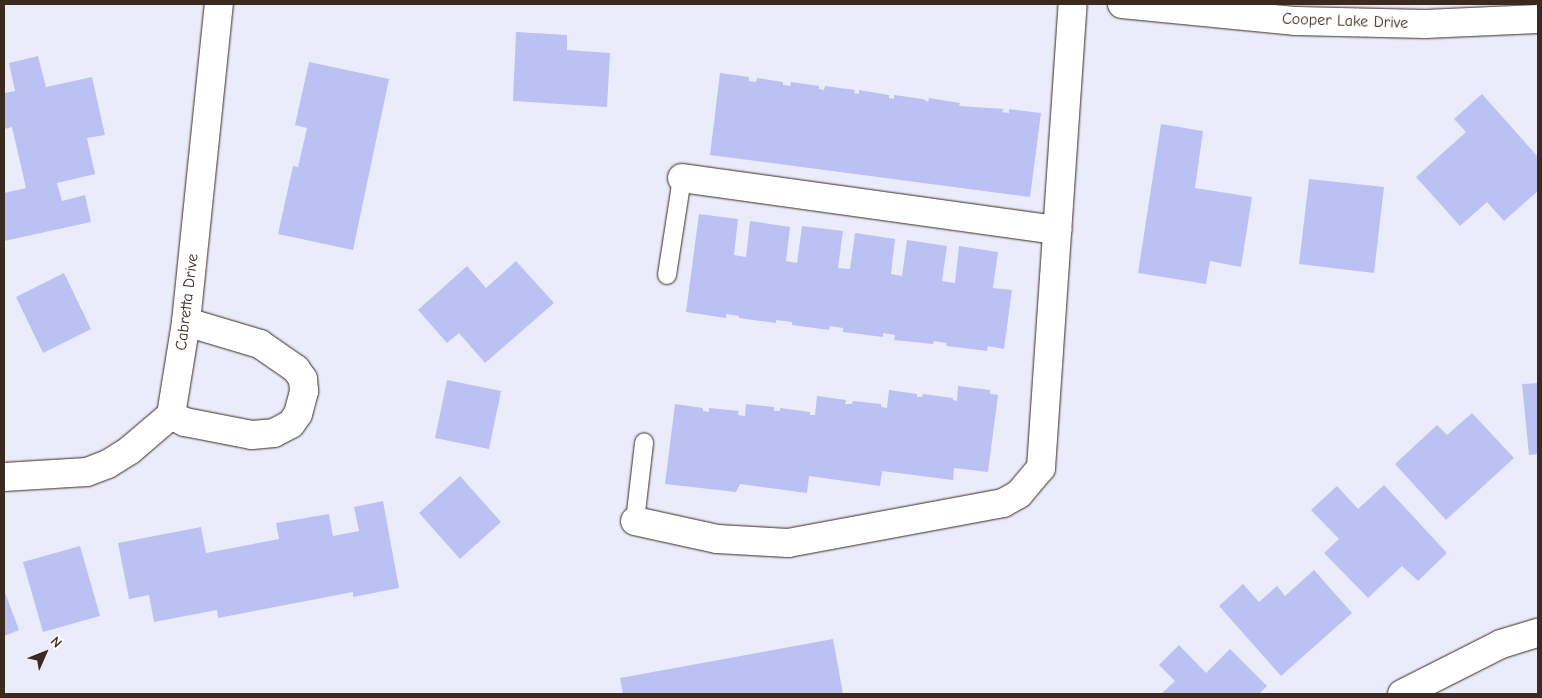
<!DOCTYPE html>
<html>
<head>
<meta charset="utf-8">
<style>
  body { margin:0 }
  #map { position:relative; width:1542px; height:698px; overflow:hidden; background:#ebecfb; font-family:"Comic Neue",sans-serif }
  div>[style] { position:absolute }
  .building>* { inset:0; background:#bcc1f3 }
  .roads { filter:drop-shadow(0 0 1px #3b2a1e) drop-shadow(0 0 1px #3b2a1e) }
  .lane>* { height:18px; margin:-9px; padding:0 9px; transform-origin:9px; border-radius:9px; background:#fff }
  .street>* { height:28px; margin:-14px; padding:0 14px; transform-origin:14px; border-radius:14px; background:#fff }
  .secondary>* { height:28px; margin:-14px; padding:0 14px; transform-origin:14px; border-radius:14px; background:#fff }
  span { translate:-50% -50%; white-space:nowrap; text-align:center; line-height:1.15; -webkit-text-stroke:4px #fff; paint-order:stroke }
  .street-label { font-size:16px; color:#3b2a1e }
  .frame { position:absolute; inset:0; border:5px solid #3b2a1e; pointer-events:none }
  .north { position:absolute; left:20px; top:628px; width:50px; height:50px; -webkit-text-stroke:4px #fff; paint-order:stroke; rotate:46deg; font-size:14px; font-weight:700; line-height:20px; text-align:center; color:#3b2a1e }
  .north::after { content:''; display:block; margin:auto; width:18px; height:22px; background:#3b2a1e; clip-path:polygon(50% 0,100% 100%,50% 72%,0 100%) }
</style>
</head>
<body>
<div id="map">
  <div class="building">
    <i style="clip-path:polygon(516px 32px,567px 35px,567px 50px,610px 53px,607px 107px,513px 101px)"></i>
    <i style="clip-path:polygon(38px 56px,46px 87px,92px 77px,105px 135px,87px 138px,95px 174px,57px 183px,62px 201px,85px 195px,91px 222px,4px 241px,4px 193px,26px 188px,12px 127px,4px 129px,4px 93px,15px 91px,9px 63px)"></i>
    <i style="clip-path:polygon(309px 62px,389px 79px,353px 250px,278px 234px,293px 166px,298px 167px,307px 128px,295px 125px)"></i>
    <i style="clip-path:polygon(720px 73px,749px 77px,749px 81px,756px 82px,757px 78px,783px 82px,783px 85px,790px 86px,791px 82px,819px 86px,819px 89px,824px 90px,825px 86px,855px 90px,854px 93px,859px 94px,859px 90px,889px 95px,889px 98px,894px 99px,894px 95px,923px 99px,928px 102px,929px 98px,960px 103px,959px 106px,1004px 109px,1002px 112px,1009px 113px,1009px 109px,1041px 113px,1030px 197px,710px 155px)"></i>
    <i style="clip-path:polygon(1482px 94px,1538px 157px,1538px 191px,1504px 221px,1487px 202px,1460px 226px,1416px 177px,1466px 132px,1454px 119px)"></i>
    <i style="clip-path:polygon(1161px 124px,1203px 131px,1195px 188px,1252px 197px,1241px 267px,1210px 261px,1206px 284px,1138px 273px)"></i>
    <i style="clip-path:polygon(1309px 179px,1384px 187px,1374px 273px,1299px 264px)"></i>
    <i style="clip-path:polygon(699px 214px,738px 219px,734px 255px,746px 257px,750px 221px,790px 227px,786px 261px,797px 263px,802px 226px,843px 231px,838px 268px,850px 269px,855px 233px,895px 239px,891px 274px,902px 276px,907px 240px,947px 246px,942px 281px,955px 283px,959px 246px,998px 252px,993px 288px,1012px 290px,1004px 349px,988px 346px,987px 351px,947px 346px,946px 343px,934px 341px,933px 344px,894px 340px,895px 335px,883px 333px,883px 337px,843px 332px,843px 328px,830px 326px,829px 330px,792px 325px,792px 322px,776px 320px,776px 323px,739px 318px,739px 316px,726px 314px,726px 318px,686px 312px)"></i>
    <i style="clip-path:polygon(516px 261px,554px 303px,485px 363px,459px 333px,447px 343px,418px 310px,467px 266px,486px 288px)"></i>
    <i style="clip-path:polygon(64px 273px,91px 329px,43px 353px,16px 297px)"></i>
    <i style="clip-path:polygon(447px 380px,501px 391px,489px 449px,435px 438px)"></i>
    <i style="clip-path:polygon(1538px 383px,1538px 454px,1529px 455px,1522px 384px)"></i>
    <i style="clip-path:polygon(958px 386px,990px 390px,990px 394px,998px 395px,988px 472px,954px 468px,953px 480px,882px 471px,880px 486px,809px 476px,807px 493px,740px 484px,736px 492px,665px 484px,675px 404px,703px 408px,703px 411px,709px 412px,709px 408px,739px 411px,738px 415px,745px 416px,746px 404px,774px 407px,774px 411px,780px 411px,780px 408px,810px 412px,810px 415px,815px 415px,817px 396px,846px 400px,845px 404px,852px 404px,853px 401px,881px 404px,881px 407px,887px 408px,889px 390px,917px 394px,917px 397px,922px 397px,923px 394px,953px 398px,953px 400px,957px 401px)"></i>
    <i style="clip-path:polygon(1472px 413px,1514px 458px,1446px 520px,1395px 464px,1437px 425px,1447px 435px)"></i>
    <i style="clip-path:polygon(460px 476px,501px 522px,460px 559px,419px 513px)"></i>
    <i style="clip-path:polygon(1384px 485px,1447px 553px,1418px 581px,1402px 566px,1368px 598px,1324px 553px,1339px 539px,1311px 510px,1337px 486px,1358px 509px)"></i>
    <i style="clip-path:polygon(383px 501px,399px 588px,353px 597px,353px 592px,218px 618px,217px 610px,154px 622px,149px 595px,129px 599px,118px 543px,201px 527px,206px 553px,279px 539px,276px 523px,329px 514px,333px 536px,359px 531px,354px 507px)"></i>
    <i style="clip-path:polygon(80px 546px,100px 616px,43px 632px,23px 562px)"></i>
    <i style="clip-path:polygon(1314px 570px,1352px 613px,1281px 676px,1219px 606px,1243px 584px,1259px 602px,1277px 586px,1285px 596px)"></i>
    <i style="clip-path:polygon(4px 590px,19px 630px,4px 636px)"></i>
    <i style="clip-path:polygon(833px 639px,843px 694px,623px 694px,620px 678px)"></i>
    <i style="clip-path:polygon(1179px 645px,1206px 673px,1230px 649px,1267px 686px,1259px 694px,1161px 694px,1175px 681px,1159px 665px)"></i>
  </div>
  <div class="roads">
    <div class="lane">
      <i style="left:667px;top:275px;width:98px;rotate:-81.2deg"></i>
      <i style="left:635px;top:521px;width:79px;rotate:-83.4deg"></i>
    </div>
    <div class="street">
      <i style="left:682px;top:178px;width:379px;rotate:7.9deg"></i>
      <i style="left:171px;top:415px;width:16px;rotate:27deg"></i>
      <i style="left:185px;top:422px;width:68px;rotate:11deg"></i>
      <i style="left:252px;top:435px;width:22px;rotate:-5deg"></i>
      <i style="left:274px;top:433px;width:19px;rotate:-28deg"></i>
      <i style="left:291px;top:424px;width:12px;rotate:-55deg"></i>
      <i style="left:298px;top:414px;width:24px;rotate:-75deg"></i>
      <i style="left:304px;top:391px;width:12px;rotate:-95deg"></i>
      <i style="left:303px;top:379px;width:12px;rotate:-125deg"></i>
      <i style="left:296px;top:369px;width:44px;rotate:-145.2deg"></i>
      <i style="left:260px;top:344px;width:77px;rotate:-163.4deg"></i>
      <i style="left:4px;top:477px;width:83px;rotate:-3.4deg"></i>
      <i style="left:87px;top:472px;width:22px;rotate:-21deg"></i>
      <i style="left:108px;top:464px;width:26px;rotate:-32deg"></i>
      <i style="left:130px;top:450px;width:54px;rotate:-40.5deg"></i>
      <i style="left:171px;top:415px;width:94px;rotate:-80.8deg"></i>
      <i style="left:186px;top:322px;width:320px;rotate:-84.1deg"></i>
      <i style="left:635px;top:521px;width:84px;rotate:12.4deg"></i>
      <i style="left:717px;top:539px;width:71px;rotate:3.2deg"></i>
      <i style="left:788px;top:543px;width:219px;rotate:-10.5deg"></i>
      <i style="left:1003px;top:503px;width:18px;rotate:-29deg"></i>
      <i style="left:1019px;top:494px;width:34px;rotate:-50deg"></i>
      <i style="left:1041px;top:468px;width:465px;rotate:-86.1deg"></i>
      <i style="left:1402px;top:694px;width:111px;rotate:-26.8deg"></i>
      <i style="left:1501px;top:644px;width:39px;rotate:-17deg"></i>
    </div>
    <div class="secondary">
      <i style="left:1122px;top:4px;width:175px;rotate:5.6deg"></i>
      <i style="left:1296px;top:21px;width:129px;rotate:1.3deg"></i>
      <i style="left:1425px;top:24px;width:113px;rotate:-2.5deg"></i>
    </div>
  </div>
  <div class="street-label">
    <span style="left:1345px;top:21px;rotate:2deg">Cooper Lake Drive</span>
    <span style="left:187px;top:302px;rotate:-83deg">Cabretta Drive</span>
  </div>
  <div class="frame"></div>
  <div class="north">N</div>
</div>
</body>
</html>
